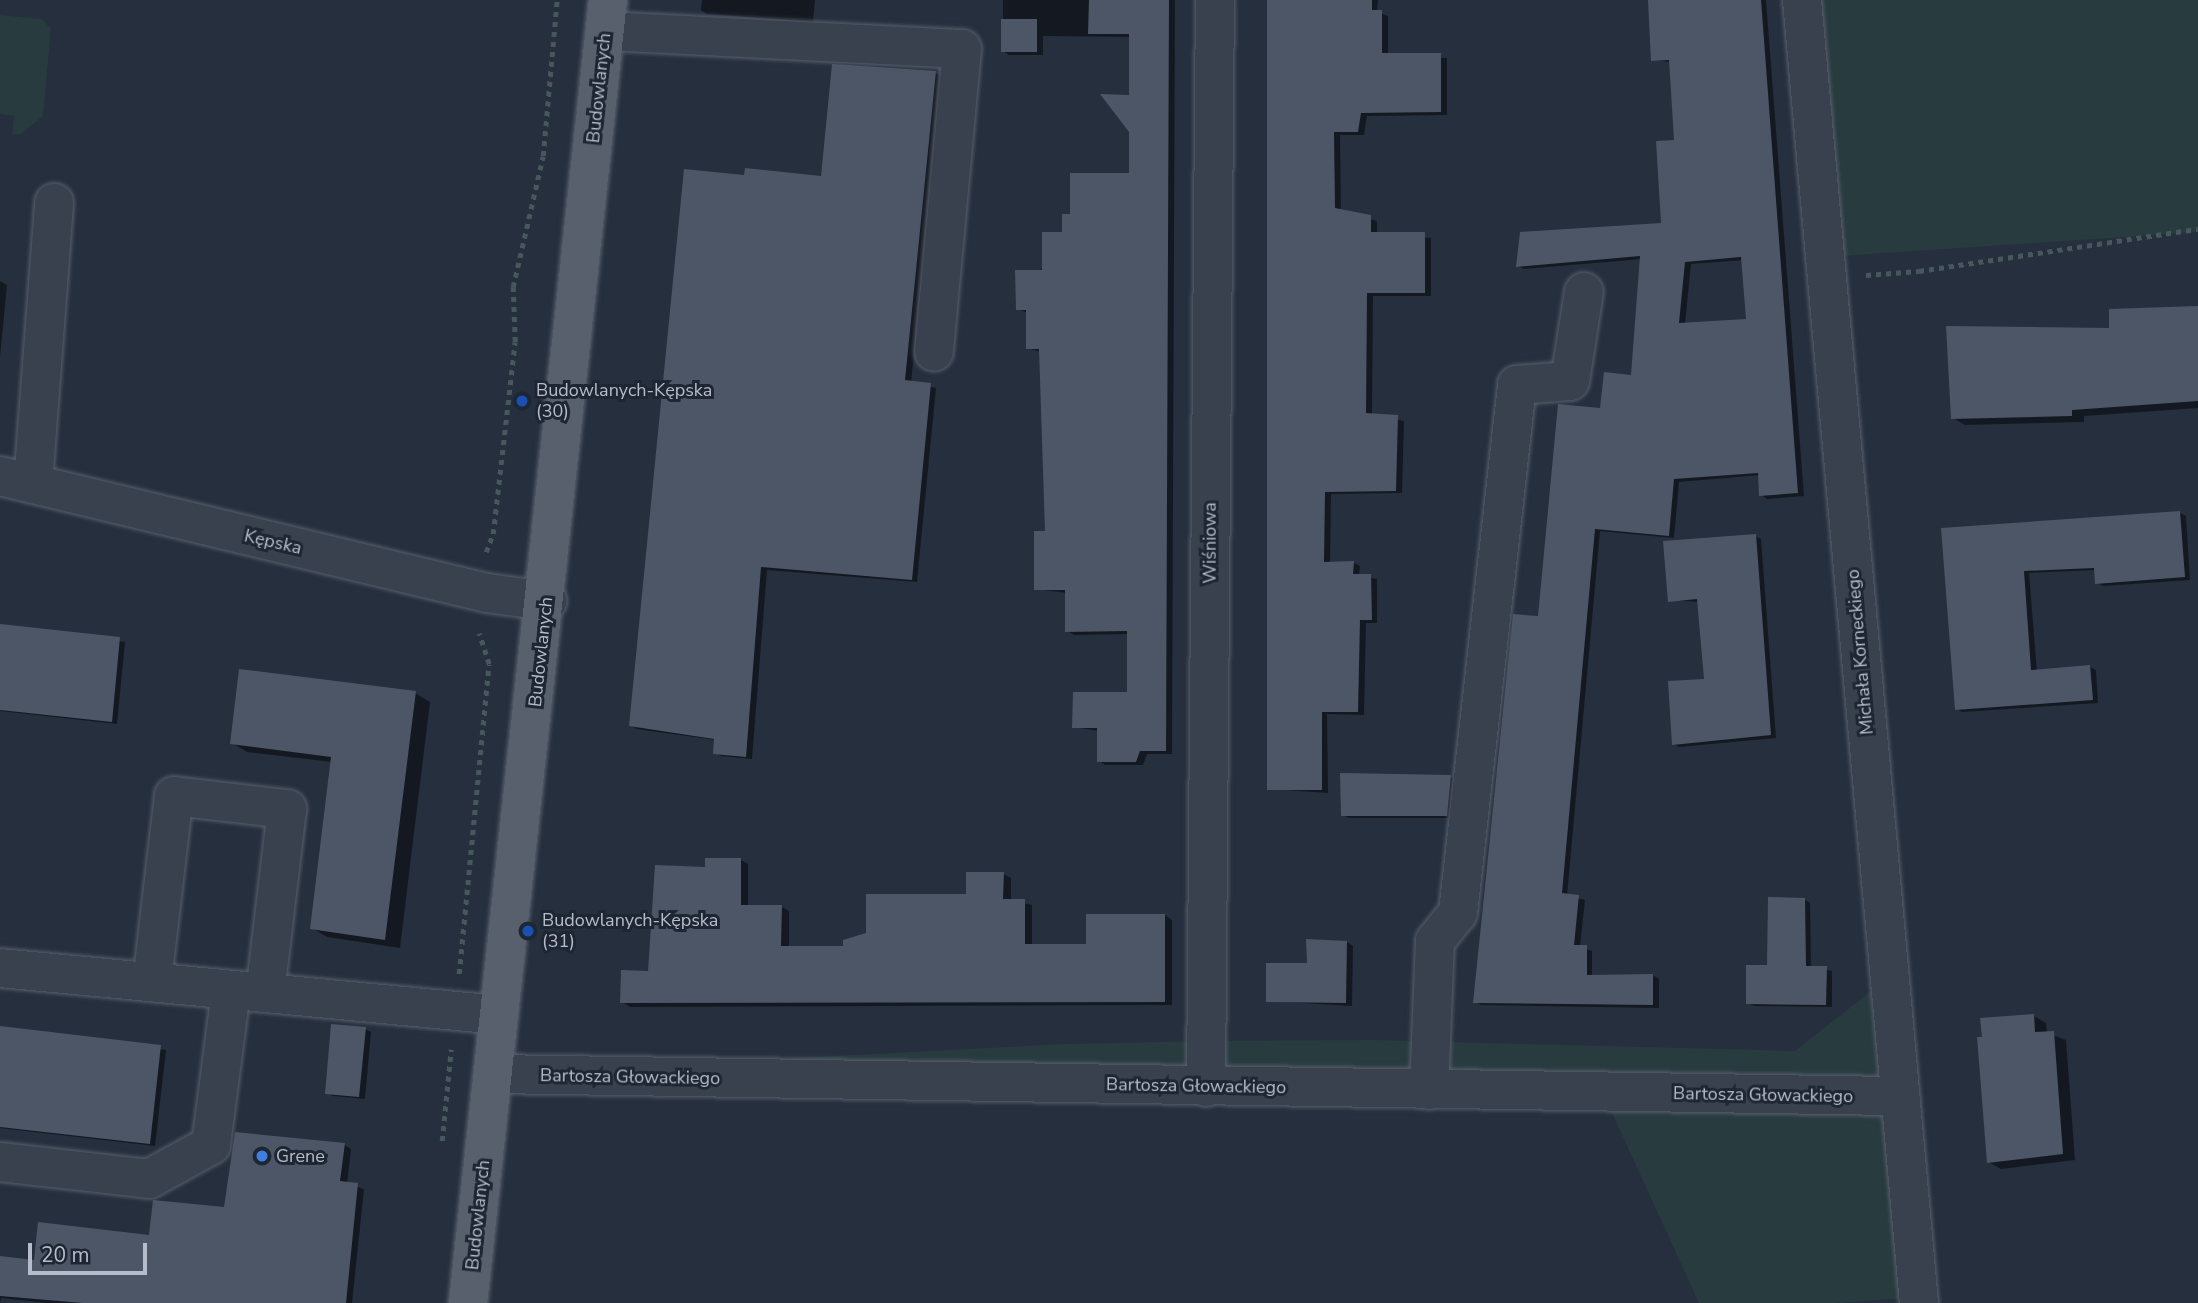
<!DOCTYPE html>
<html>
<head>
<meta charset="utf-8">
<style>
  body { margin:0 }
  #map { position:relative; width:2198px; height:1303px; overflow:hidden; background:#262f3e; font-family:"Nunito Sans",sans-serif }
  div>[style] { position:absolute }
  .green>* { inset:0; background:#283b3f }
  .shadow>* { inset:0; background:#0007 }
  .building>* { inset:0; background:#4d5667 }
  .path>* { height:4.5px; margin-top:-2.25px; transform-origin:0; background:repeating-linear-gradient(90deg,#46585c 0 5px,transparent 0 10px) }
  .roads { filter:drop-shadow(0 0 2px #585f6c) drop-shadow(0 0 2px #585f6c) }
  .minor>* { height:38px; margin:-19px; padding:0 19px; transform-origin:19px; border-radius:19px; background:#3a414e }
  .major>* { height:38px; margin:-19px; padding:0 19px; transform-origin:19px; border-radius:19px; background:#58606e }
  .dots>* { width:19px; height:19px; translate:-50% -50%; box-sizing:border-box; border:4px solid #1f2633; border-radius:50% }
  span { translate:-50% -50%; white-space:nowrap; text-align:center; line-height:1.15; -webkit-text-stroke:6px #1f2633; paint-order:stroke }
  .street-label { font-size:18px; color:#b6bcc9 }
  .poi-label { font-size:18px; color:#b6bcc9 }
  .left { translate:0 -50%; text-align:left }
  .scale { position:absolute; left:28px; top:1243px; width:119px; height:32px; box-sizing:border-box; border:4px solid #b6bcc9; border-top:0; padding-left:9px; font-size:21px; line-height:24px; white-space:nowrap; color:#b6bcc9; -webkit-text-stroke:5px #1f2633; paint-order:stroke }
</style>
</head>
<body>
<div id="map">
  <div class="green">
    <i style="clip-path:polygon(1802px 0,2198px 0,2198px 232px,1825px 257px)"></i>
    <i style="clip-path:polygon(0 15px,42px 19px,51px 29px,43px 116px,21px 134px,12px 134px,14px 116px,0 114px)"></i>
    <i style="clip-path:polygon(1890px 976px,1919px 1297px,1836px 1303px,1699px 1303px,1603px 1093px,493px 1074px,1064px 1044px,1206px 1041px,1372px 1040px,1795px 1051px)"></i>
  </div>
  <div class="shadow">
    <i style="clip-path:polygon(702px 0,815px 0,813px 22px,707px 14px,701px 10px)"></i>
    <i style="clip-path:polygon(1003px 0,1175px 0,1172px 754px,1147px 754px,1143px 765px,1105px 765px,1099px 761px,1099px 731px,1074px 727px,1129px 694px,1129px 634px,1074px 635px,1067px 631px,1067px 593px,1036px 589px,1047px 532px,1041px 352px,1027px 348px,1028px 313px,1018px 309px,1072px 216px,1131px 174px,1131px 37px,1043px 36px,1043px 55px,1009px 55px,1003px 51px)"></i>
    <i style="clip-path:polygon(1269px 0,1378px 0,1377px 12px,1388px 16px,1388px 55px,1447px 58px,1447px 115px,1367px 116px,1364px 135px,1340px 135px,1341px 211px,1377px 221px,1377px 234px,1431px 238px,1431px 296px,1373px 296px,1372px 415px,1404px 421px,1402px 493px,1331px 494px,1330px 563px,1354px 563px,1360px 566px,1359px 575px,1377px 579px,1377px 623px,1366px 623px,1364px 715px,1327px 714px,1328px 793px,1269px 789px)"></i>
    <i style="clip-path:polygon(evenodd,1650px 0,1766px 0,1804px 496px,1767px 499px,1761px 495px,1760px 475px,1679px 482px,1674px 538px,1600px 531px,1567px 896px,1585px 900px,1580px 947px,1592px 951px,1592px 977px,1653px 975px,1659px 979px,1659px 1008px,1481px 1005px,1475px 1002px,1539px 618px,1601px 410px,1632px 377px,1642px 259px,1524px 269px,1518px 266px,1663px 224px,1676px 141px,1670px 62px,1653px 60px,1650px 0,1743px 260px,1748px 321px,1685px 324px,1691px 264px,1743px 260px)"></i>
    <i style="clip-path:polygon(935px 73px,941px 76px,911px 383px,936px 388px,917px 582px,767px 570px,752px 759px,721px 756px,715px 753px,716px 740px,636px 729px,631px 725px,745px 177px,822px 178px)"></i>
    <i style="clip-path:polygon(0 281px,7px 285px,0 357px)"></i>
    <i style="clip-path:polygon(2198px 308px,2198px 408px,2084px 416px,2084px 422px,1965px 425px,1953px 418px,2111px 330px)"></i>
    <i style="clip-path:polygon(2180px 513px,2186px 516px,2190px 580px,2103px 586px,2097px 583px,2096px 570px,2029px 573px,2037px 672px,2090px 667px,2096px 670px,2098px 703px,1962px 712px,1957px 709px,1943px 530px)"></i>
    <i style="clip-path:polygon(1755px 536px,1761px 539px,1776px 738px,1679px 747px,1674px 744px,1705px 680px,1699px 602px,1670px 600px)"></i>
    <i style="clip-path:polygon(0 625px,125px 642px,117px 724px,0 711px)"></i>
    <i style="clip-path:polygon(415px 693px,430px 702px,400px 948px,327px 937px,312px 928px,332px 762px,247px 752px,232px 743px)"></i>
    <i style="clip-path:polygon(1342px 775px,1451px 777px,1457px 780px,1452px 818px,1349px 818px,1343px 815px)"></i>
    <i style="clip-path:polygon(741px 860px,748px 864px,748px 906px,782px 907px,789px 911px,789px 948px,845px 948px,968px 896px,1003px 874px,1011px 878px,1011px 900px,1032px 905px,1032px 946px,1088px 945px,1165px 915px,1172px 920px,1172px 1005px,630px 1007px,622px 1002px,650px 972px,707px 869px)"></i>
    <i style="clip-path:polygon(1804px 899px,1810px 903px,1811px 967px,1832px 971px,1832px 1007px,1754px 1006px,1748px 1003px)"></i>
    <i style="clip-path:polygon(1347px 942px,1353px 946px,1352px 1006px,1268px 1001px)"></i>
    <i style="clip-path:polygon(2034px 1016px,2046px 1023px,2047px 1033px,2066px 1040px,2075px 1160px,2001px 1169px,1988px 1162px)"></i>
    <i style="clip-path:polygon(0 1028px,166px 1050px,155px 1146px,0 1128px)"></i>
    <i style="clip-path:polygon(365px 1029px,371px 1032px,365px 1099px,333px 1096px,327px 1093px)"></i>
    <i style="clip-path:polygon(344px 1145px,351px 1149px,347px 1184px,364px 1189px,352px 1303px,46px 1303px,1px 1298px,0 1303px,0 1258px,35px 1262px,151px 1237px,226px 1209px)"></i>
  </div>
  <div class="building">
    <i style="clip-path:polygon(1089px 0,1169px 0,1166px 751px,1140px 751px,1136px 762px,1097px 762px,1097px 728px,1072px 728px,1073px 692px,1127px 692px,1127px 631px,1065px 632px,1065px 590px,1034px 590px,1034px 531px,1045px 531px,1039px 349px,1026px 349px,1026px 310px,1016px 310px,1015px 270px,1042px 270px,1042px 232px,1062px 232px,1062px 214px,1070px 214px,1070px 173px,1129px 173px,1129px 132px,1100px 94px,1129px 95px,1129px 34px,1088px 34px)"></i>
    <i style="clip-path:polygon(1267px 0,1372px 0,1372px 10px,1382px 10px,1382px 53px,1441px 53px,1441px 112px,1361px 113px,1358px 132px,1334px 132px,1335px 208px,1371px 215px,1371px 232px,1425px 232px,1425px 293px,1367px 293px,1366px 413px,1398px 415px,1396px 491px,1325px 492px,1324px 562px,1354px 561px,1353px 574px,1371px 574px,1372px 620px,1360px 620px,1358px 712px,1322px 712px,1322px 790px,1267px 790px)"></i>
    <i style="clip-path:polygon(evenodd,1648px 0,1761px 0,1798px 493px,1759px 496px,1758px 473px,1674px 479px,1669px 536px,1595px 529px,1562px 893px,1579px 895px,1574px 945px,1587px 945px,1587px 975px,1653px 974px,1653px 1005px,1473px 1003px,1513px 614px,1538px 616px,1558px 404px,1600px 408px,1604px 372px,1631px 375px,1640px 256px,1516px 267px,1520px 232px,1661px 223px,1656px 141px,1674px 140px,1669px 60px,1651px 61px,1648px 0,1741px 257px,1746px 319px,1679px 323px,1685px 262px,1741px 257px)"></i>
    <i style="clip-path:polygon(1001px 19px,1037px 19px,1037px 52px,1001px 52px)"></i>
    <i style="clip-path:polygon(832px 64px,936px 71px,905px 380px,931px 383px,912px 580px,761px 567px,746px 757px,713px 754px,714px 739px,629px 726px,684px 169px,744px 175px,745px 168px,821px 176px)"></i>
    <i style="clip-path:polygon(2198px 306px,2198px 401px,2072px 410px,2072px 416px,1951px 419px,1946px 326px,2109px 328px,2109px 309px)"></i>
    <i style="clip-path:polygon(2180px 511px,2185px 577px,2095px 584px,2094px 568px,2024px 571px,2031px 670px,2090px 665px,2093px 700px,1955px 710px,1941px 528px)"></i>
    <i style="clip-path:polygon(1756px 534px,1771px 735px,1672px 745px,1668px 681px,1704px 679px,1697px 599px,1668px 602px,1663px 541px)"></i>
    <i style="clip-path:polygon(0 624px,120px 637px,112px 722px,0 710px)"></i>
    <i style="clip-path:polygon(239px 669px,416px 691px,385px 940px,310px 929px,331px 757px,230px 744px)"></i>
    <i style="clip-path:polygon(1340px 773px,1451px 775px,1447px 816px,1341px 816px)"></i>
    <i style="clip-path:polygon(705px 858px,741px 858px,741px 905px,782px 905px,781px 946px,843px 946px,843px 940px,866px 933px,866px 894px,966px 894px,966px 872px,1004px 872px,1003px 899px,1025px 899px,1025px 944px,1086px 944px,1086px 914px,1165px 914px,1165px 1002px,620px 1003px,621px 970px,648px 971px,655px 865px,705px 867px)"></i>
    <i style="clip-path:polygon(1768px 897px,1805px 898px,1806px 966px,1827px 966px,1826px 1005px,1746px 1004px,1746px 965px,1767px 965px)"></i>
    <i style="clip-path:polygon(1306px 939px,1347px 941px,1346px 1003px,1266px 1002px,1266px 963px,1307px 963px)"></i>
    <i style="clip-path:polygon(2034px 1014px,2035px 1032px,2054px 1031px,2063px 1154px,1987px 1163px,1977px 1037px,1982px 1037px,1980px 1018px)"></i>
    <i style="clip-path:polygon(331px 1024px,366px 1027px,359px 1097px,325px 1094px)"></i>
    <i style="clip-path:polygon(0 1026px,161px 1045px,150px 1144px,0 1127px)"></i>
    <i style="clip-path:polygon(235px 1132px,345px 1143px,340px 1181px,358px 1183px,346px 1303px,83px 1303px,0 1296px,0 1256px,34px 1260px,38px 1222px,149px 1235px,153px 1200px,224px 1207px)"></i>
  </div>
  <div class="path">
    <i style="left:1866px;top:275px;width:53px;rotate:-4.3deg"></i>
    <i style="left:1919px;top:271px;width:282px;rotate:-8.6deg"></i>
    <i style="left:486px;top:552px;width:19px;rotate:-69deg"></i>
    <i style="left:493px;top:534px;width:193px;rotate:-83.5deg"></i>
    <i style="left:515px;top:342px;width:55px;rotate:-92.1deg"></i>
    <i style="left:513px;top:287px;width:134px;rotate:-77.1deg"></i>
    <i style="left:543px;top:156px;width:157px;rotate:-84.9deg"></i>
    <i style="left:459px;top:974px;width:311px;rotate:-84.5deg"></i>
    <i style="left:489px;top:664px;width:32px;rotate:-108deg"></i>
    <i style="left:442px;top:1141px;width:92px;rotate:-84.4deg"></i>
  </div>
  <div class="roads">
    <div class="minor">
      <i style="left:1802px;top:0;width:1308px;rotate:84.87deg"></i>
      <i style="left:605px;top:31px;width:357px;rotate:2.9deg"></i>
      <i style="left:962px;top:49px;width:304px;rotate:95.3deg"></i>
      <i style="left:0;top:476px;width:501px;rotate:13.51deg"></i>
      <i style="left:487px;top:593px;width:61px;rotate:7.6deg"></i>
      <i style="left:33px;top:484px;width:282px;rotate:-85.7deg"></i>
      <i style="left:0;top:968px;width:501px;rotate:5.38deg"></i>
      <i style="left:152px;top:982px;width:187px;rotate:-83.3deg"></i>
      <i style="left:174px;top:796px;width:114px;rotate:6.6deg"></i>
      <i style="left:287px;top:809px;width:185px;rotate:96.8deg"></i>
      <i style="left:493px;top:1074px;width:1407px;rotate:0.9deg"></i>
      <i style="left:1206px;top:1087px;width:1087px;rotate:-89.53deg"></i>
      <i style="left:1429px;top:1090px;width:149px;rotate:-87.7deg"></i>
      <i style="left:1435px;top:941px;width:36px;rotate:-51deg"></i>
      <i style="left:1458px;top:913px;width:531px;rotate:-83.62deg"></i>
      <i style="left:1517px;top:385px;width:53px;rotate:-4.3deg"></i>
      <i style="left:1570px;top:381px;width:90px;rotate:-81.1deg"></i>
      <i style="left:0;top:1162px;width:150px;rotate:6.5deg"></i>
      <i style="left:149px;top:1179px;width:71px;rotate:-28.7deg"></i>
      <i style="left:211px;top:1145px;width:156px;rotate:-82.6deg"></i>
    </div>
    <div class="major">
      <i style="left:468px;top:1303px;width:1310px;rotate:-83.87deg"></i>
    </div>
  </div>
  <div class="dots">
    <i style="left:522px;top:401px;background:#1a4fb4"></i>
    <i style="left:528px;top:931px;background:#1a4fb4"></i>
    <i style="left:262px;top:1156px;background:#3f7fe0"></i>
  </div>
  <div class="street-label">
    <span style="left:599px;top:88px;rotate:-84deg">Budowlanych</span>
    <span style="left:273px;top:542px;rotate:13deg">Kępska</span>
    <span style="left:1210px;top:543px;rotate:-90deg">Wiśniowa</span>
    <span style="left:541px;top:652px;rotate:-84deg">Budowlanych</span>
    <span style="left:1860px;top:652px;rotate:-95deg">Michała Korneckiego</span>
    <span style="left:630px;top:1077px;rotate:1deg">Bartosza Głowackiego</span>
    <span style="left:1196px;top:1086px;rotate:1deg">Bartosza Głowackiego</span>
    <span style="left:1763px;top:1095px;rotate:1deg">Bartosza Głowackiego</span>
    <span style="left:478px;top:1215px;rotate:-84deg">Budowlanych</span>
  </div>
  <div class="poi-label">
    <span class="left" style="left:536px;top:401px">Budowlanych-Kępska<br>(30)</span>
    <span class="left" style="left:542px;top:931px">Budowlanych-Kępska<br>(31)</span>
    <span class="left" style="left:276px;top:1156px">Grene</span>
  </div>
  <div class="scale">20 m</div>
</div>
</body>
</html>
